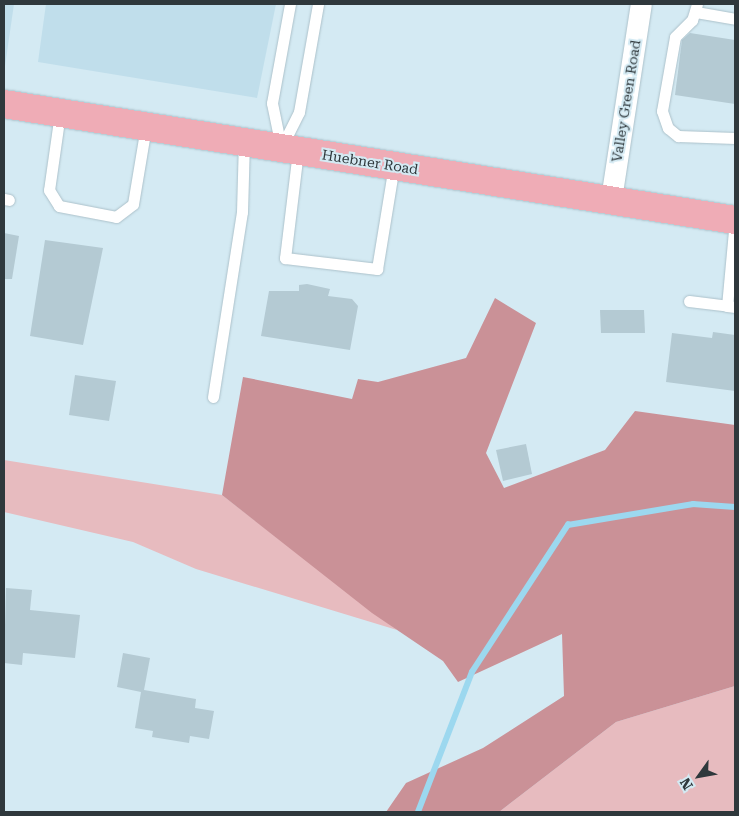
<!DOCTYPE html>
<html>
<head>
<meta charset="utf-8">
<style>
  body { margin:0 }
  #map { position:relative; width:739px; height:816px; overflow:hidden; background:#d4eaf3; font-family:"Roboto Serif",serif }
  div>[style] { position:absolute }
  .built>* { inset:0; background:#c0deeb }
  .green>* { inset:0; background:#e7bbbf }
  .forest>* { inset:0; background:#ca9197 }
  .stream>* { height:5.5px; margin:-2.75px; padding:0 2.75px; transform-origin:2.75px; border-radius:2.75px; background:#9cd8ef }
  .building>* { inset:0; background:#b4cad3 }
  .roads { filter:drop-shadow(0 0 1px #acc1ca) drop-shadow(0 0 1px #acc1ca) }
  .lane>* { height:11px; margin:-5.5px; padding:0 5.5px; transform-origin:5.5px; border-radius:5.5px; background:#fff }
  .street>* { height:21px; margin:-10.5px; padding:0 10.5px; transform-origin:10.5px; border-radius:10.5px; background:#fff }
  .primary>* { height:28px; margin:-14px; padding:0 14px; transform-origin:14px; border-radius:14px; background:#efacb6 }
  span { translate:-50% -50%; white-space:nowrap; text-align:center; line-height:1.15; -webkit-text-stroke:4px #d4eaf3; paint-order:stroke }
  .street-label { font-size:14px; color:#2f383c }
  .frame { position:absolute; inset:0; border:5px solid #2f383c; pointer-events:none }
  .north { position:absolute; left:674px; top:751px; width:50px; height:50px; -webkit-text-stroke:4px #d4eaf3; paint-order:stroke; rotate:238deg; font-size:14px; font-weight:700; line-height:20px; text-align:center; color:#2f383c }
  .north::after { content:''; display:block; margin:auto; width:18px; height:22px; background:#2f383c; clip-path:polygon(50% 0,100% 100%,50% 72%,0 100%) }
</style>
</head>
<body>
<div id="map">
  <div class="built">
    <i style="clip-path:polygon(4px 4px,14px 4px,5px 66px,4px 66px)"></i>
    <i style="clip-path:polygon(46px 4px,276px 4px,257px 98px,38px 62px)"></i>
  </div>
  <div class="green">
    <i style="clip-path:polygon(4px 460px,222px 495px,397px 630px,196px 569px,133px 542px,4px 512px)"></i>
    <i style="clip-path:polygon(735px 686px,735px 812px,499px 812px,616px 722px)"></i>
  </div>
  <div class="forest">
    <i style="clip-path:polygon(495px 298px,536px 323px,486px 453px,504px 488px,605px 450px,635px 411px,735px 425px,735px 686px,616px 722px,499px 812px,386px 812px,406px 783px,483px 748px,564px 696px,562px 634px,458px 682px,443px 661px,372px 613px,222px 495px,243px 377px,352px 399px,358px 379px,378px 382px,466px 358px)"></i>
  </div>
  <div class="stream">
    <i style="left:418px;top:812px;width:150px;rotate:-68.9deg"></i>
    <i style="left:472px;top:672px;width:176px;rotate:-56.9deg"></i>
    <i style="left:568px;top:525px;width:127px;rotate:-9.5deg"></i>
    <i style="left:693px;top:504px;width:42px;rotate:4.1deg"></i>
  </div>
  <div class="building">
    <i style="clip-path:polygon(690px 33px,735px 40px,735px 104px,675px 95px,682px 40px)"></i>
    <i style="clip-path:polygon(4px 233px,19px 236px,12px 279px,4px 279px)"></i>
    <i style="clip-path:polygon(45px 240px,103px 248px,83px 345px,30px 336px)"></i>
    <i style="clip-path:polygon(307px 284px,330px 289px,328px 296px,352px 299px,358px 306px,350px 350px,261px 336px,269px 291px,299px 291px,299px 285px)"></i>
    <i style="clip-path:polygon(600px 310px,644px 310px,645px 333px,601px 333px)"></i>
    <i style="clip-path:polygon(713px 332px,735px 335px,735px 391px,666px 382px,672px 333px,712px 338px)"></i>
    <i style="clip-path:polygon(75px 375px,116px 381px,109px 421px,69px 415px)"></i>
    <i style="clip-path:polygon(526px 444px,532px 474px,503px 481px,496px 450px)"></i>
    <i style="clip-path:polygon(6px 588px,32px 590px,30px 610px,80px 615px,75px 658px,23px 653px,22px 665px,4px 663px)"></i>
    <i style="clip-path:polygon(123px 653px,150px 658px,144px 690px,196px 699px,195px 708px,214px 711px,209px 739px,190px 736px,189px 743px,152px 737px,153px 731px,135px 728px,141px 692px,117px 687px)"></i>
  </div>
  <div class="roads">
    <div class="lane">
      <i style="left:697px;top:4px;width:17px;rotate:107deg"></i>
      <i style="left:692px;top:20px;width:24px;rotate:135deg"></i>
      <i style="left:675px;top:37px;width:75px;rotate:100deg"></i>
      <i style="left:662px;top:111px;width:18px;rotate:71deg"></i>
      <i style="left:668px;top:128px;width:13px;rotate:39deg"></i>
      <i style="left:678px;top:136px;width:57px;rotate:2deg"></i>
      <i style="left:696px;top:12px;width:40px;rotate:10deg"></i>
      <i style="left:60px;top:113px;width:78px;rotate:98.1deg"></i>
      <i style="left:49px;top:190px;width:19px;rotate:58deg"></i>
      <i style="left:59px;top:206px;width:58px;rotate:10.9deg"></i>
      <i style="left:116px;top:217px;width:21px;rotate:-37deg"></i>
      <i style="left:133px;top:204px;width:79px;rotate:-80.5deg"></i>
      <i style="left:281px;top:147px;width:45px;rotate:-101.6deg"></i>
      <i style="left:272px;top:103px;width:101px;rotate:-79.7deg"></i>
      <i style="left:281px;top:148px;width:40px;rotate:-63.4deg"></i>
      <i style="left:299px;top:112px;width:110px;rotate:-80deg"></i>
      <i style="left:298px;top:151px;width:108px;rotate:96.9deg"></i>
      <i style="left:285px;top:258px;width:93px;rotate:6.8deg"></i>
      <i style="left:377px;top:269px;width:105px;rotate:-80.7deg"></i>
      <i style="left:4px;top:199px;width:5px;rotate:11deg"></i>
      <i style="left:735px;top:220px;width:86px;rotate:95.3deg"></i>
      <i style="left:727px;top:306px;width:8px;rotate:7deg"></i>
      <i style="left:689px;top:301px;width:38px;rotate:7deg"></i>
      <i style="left:213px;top:397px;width:187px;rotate:-81.1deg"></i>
      <i style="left:242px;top:212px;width:70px;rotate:-88.4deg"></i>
    </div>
    <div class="street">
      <i style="left:611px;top:199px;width:197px;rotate:-81.3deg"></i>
    </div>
    <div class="primary">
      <i style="left:4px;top:104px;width:740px;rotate:9.02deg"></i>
    </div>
  </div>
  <div class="street-label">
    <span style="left:626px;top:101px;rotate:-81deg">Valley Green Road</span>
    <span style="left:370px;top:162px;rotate:9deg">Huebner Road</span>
  </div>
  <div class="frame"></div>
  <div class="north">N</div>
</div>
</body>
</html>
